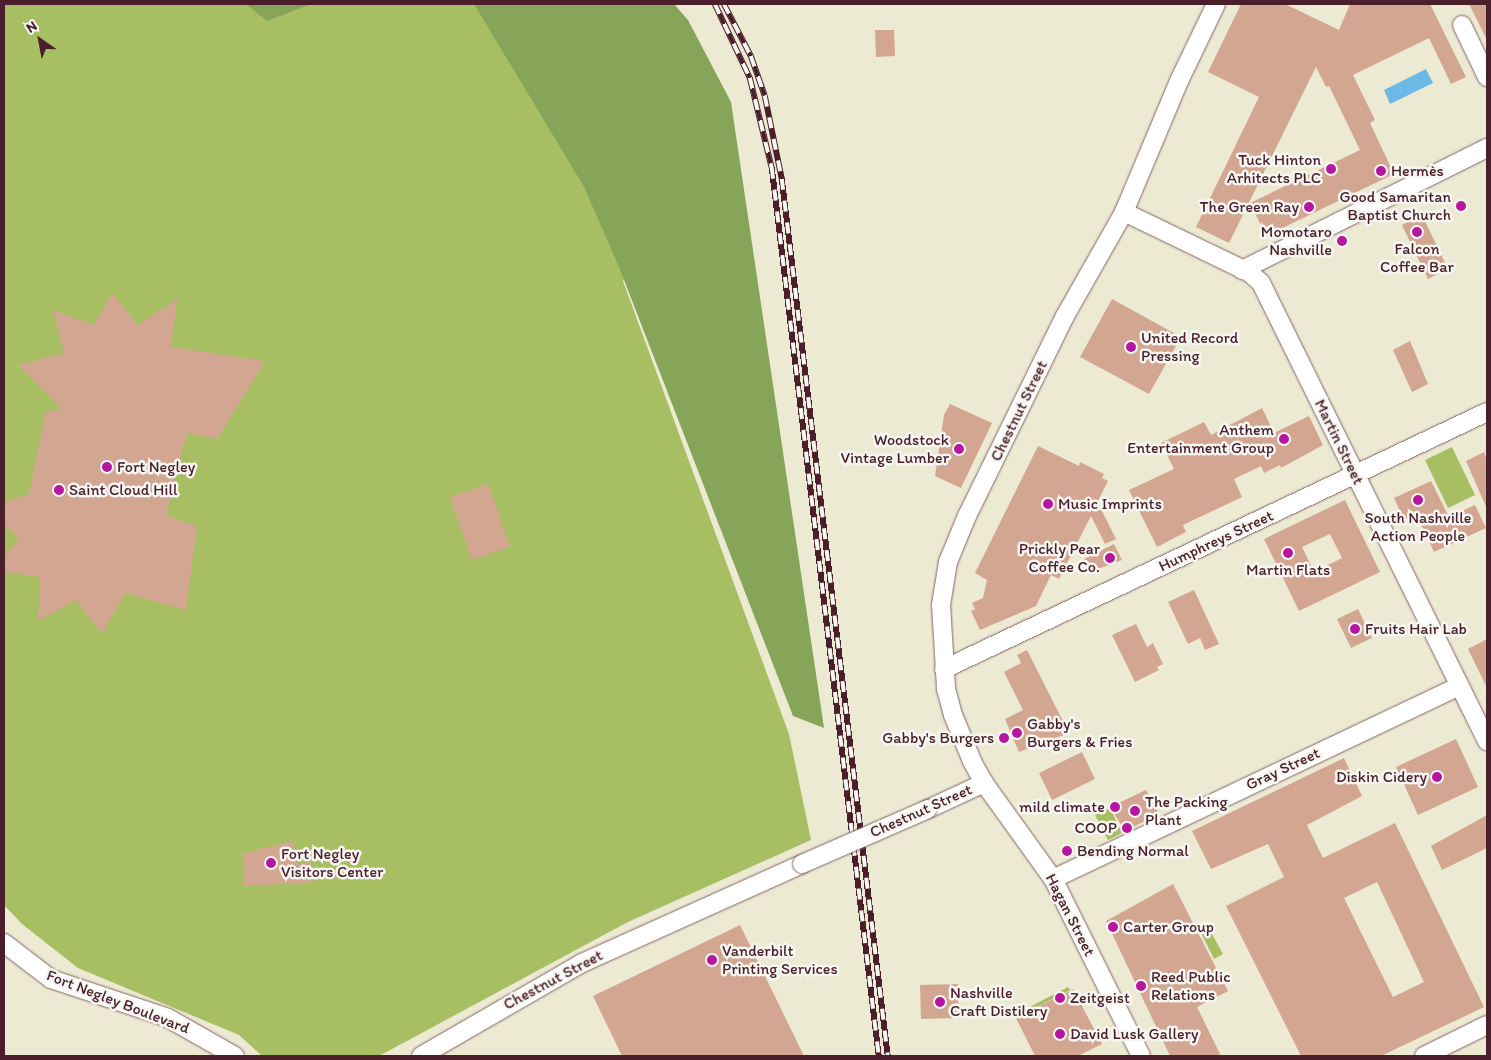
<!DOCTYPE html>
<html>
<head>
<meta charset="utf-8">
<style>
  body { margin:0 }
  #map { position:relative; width:1491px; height:1060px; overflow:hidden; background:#edead4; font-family:Itim,sans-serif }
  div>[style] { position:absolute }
  .green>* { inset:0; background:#a8be63 }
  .forest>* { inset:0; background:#86a559 }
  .water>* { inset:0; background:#6cb9e6 }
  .building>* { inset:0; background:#d2a690 }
  .roads { filter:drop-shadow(0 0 1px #836666) drop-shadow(0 0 1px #836666) }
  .minor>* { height:18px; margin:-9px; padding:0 9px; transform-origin:9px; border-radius:9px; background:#fff }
  .rail>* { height:5.5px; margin-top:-2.75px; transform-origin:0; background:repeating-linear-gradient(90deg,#f6f6f2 0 11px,#4a1f2b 0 22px); box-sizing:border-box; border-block:1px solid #4a1f2b }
  .bridges { filter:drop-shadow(0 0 1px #836666) drop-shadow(0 0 1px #836666) }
  .minor-bridge>* { height:18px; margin:-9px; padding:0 9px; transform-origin:9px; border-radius:9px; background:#fff }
  .dots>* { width:14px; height:14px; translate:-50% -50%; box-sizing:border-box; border:2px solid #f6f6f2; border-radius:50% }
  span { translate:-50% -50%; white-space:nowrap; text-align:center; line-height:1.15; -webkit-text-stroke:5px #f6f6f2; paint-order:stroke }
  .poi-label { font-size:16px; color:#4a1f2b }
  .right { translate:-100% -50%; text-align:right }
  .left { translate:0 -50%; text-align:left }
  .street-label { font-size:16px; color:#4a1f2b }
  .frame { position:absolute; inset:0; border:5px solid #4a1f2b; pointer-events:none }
  .north { position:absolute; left:15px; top:15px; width:50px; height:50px; -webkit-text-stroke:4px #f6f6f2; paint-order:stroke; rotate:327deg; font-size:14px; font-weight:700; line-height:20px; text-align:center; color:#4a1f2b }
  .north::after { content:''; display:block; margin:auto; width:18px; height:22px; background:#4a1f2b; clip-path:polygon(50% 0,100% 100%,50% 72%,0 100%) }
</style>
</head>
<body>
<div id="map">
  <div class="green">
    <i style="clip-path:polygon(4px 4px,495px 4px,683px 198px,623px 281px,789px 734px,811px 840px,628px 922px,379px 1056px,262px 1056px,239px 1035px,78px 968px,22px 924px,4px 905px)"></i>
    <i style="clip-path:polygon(1452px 447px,1475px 495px,1448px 508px,1425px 460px)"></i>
    <i style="clip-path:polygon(1110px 808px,1122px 833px,1108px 840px,1095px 815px)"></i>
    <i style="clip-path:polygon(1207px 925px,1223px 954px,1214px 959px,1199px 929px)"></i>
    <i style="clip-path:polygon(1068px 987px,1070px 990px,1016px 1018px,1014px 1015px)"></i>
  </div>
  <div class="forest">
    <i style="clip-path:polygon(246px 4px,311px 4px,267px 21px)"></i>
    <i style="clip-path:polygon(474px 4px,674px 4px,688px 20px,731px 102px,824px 728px,793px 716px,619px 267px,584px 187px)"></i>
  </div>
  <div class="water">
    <i style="clip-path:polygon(1426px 69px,1433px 83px,1390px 104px,1384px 90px)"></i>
  </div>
  <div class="building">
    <i style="clip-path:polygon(1241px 4px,1285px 4px,1339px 30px,1350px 4px,1430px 4px,1466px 77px,1451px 84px,1429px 38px,1353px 75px,1375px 120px,1370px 123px,1394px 174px,1266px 236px,1250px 203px,1360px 150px,1329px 86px,1326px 87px,1316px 67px,1229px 243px,1196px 227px,1259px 97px,1208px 72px)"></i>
    <i style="clip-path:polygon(1469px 4px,1487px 4px,1487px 40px)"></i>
    <i style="clip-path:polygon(875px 30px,894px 30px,895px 56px,876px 57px)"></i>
    <i style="clip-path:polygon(1422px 215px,1448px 269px,1428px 279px,1402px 225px)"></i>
    <i style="clip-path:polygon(112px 293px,138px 325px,177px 299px,171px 347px,265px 361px,217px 439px,187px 433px,166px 516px,197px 526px,186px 610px,125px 593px,102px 634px,76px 600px,38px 621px,40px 577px,4px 572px,4px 556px,19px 539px,4px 524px,4px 502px,29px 494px,46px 411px,62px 409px,18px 365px,64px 353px,53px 310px,94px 325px)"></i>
    <i style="clip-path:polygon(1112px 299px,1181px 337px,1149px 394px,1080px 357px)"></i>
    <i style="clip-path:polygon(1410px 341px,1428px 384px,1412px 392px,1393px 350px)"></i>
    <i style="clip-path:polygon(950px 404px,992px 423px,961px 488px,935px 476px,944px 415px)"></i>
    <i style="clip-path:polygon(1262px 408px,1274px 433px,1309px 416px,1323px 445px,1281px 468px,1280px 465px,1264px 473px,1261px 466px,1234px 479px,1242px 497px,1183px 525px,1186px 532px,1157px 547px,1129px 490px,1174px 469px,1161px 443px,1204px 422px,1211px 435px)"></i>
    <i style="clip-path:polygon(1038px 446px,1079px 466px,1080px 462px,1104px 474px,1102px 478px,1108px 481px,1095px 507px,1099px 505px,1116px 539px,1105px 544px,1091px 516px,1059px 579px,1051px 575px,1036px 606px,980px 630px,971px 611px,975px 609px,972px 603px,983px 598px,987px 580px,975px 573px)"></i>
    <i style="clip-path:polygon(1484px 452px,1487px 460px,1487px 509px,1466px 461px)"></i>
    <i style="clip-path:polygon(1431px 481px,1449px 517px,1475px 505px,1486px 528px,1434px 552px,1416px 514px,1404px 520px,1394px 498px)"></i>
    <i style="clip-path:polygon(488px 484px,510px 547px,472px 560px,450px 497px)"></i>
    <i style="clip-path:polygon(evenodd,1345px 500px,1380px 572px,1299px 611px,1264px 539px,1345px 500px,1330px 534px,1342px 558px,1314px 572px,1302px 547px,1330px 534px)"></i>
    <i style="clip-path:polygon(1114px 544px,1122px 560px,1090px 572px,1084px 559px)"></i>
    <i style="clip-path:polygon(1194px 590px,1219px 644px,1205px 650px,1200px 638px,1188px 644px,1168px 602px)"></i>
    <i style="clip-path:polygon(1358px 609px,1372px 638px,1351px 648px,1337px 619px)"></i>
    <i style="clip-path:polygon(1136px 624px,1147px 647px,1153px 643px,1163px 664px,1157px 667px,1159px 670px,1135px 682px,1112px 635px)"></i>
    <i style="clip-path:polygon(1487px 639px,1487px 688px,1468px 649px)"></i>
    <i style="clip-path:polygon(1027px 650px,1069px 733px,1019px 752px,1005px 719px,1023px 710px,1004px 672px,1021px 663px,1017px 655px)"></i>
    <i style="clip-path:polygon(1456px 739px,1478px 787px,1418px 815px,1396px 767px)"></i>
    <i style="clip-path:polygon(1082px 752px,1095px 779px,1052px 800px,1039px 773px)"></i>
    <i style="clip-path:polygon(evenodd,1344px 758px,1362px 796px,1307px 825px,1323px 858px,1395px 823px,1484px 1007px,1381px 1056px,1301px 1056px,1226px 906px,1284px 877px,1268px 844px,1211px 869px,1192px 831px,1344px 758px,1377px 882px,1424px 982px,1393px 997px,1344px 898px,1377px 882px)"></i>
    <i style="clip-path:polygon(1146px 790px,1159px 814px,1125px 831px,1110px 807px)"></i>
    <i style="clip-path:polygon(1487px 815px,1487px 848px,1442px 870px,1431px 846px)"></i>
    <i style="clip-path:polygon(293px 841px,298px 864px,311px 862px,315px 882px,244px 886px,243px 853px)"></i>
    <i style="clip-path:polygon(1173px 884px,1228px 991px,1197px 1007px,1221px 1056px,1170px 1056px,1106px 921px)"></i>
    <i style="clip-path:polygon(740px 925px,804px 1056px,622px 1056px,593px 996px)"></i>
    <i style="clip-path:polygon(958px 984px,959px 1018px,921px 1019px,920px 985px)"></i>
    <i style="clip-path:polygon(1073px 989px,1102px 1044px,1078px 1056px,1035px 1056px,1016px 1018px)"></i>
  </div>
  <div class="roads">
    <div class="minor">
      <i style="left:1462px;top:25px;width:58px;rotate:64.3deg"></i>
      <i style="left:1124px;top:212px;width:140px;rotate:25.8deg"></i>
      <i style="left:1250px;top:273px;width:15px;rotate:42deg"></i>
      <i style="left:1261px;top:283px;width:511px;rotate:63.74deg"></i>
      <i style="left:1242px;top:270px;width:274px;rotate:-26.5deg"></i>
      <i style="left:944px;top:669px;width:601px;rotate:-25.33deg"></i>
      <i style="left:928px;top:809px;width:62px;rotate:-24.9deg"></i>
      <i style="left:1053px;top:879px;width:450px;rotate:-25.4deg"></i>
      <i style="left:4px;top:943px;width:59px;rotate:37.5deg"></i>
      <i style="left:51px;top:979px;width:123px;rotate:18.4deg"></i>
      <i style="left:168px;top:1018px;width:77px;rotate:29.6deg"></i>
      <i style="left:421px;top:1056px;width:186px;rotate:-30deg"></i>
      <i style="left:582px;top:963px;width:241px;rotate:-24.2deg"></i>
      <i style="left:1141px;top:1056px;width:198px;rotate:-116.4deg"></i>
      <i style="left:1053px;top:879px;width:118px;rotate:-125.7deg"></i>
      <i style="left:984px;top:783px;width:25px;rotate:-119deg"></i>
      <i style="left:972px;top:761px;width:50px;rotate:-112.4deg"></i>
      <i style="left:953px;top:715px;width:28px;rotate:-105deg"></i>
      <i style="left:946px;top:688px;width:83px;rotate:-93.4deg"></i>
      <i style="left:941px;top:605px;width:44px;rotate:-80.8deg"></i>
      <i style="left:948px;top:562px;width:50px;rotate:-67.6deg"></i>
      <i style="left:967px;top:516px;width:223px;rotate:-63.9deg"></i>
      <i style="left:1065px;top:316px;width:120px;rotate:-60.4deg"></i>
      <i style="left:1124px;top:212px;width:142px;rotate:-67.2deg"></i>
      <i style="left:1179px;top:81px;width:85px;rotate:-64.3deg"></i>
      <i style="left:1424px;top:1056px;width:70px;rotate:-26.2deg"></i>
    </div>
  </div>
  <div class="rail">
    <i style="left:715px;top:4px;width:82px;rotate:64.7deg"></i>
    <i style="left:750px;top:78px;width:93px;rotate:76.3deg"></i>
    <i style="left:772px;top:168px;width:894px;rotate:83.13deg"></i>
    <i style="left:724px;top:4px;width:59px;rotate:62.6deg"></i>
    <i style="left:751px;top:56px;width:42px;rotate:70.7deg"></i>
    <i style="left:765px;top:96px;width:85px;rotate:78.4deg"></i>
    <i style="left:782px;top:179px;width:883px;rotate:83.11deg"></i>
  </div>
  <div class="bridges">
    <div class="minor-bridge">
      <i style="left:802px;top:864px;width:137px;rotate:-23.6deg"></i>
    </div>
  </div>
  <div class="dots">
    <i style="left:1331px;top:169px;background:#b5179e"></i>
    <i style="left:1381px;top:171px;background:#b5179e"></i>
    <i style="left:1461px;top:206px;background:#b5179e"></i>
    <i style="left:1309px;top:207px;background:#b5179e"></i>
    <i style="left:1417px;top:232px;background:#b5179e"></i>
    <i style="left:1342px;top:241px;background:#b5179e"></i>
    <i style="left:1131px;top:347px;background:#b5179e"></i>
    <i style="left:1284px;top:439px;background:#b5179e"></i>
    <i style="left:959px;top:449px;background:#b5179e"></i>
    <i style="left:107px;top:467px;background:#b5179e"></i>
    <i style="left:59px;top:490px;background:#b5179e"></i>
    <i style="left:1418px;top:500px;background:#b5179e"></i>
    <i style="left:1048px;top:504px;background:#b5179e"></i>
    <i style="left:1288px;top:553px;background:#b5179e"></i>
    <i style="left:1110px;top:558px;background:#b5179e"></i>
    <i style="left:1355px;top:629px;background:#b5179e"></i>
    <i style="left:1017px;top:733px;background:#b5179e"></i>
    <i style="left:1004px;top:738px;background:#b5179e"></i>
    <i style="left:1437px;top:777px;background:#b5179e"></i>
    <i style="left:1115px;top:807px;background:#b5179e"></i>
    <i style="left:1135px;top:811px;background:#b5179e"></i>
    <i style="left:1127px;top:828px;background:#b5179e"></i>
    <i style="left:1067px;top:851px;background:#b5179e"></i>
    <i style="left:271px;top:863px;background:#b5179e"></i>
    <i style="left:1113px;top:927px;background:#b5179e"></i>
    <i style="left:712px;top:960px;background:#b5179e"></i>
    <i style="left:1141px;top:986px;background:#b5179e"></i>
    <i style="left:1060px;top:998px;background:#b5179e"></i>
    <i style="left:940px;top:1002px;background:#b5179e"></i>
    <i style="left:1060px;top:1034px;background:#b5179e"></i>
  </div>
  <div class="poi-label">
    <span class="right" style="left:1321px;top:169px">Tuck Hinton<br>Arhitects PLC</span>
    <span class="left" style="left:1391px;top:171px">Hermès</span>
    <span class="right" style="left:1451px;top:206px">Good Samaritan<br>Baptist Church</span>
    <span class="right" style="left:1299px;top:207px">The Green Ray</span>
    <span class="right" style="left:1332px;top:241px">Momotaro<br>Nashville</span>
    <span style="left:1417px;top:258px">Falcon<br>Coffee Bar</span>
    <span class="left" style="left:1141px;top:347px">United Record<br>Pressing</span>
    <span class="right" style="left:1274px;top:439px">Anthem<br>Entertainment Group</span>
    <span class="right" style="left:949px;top:449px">Woodstock<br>Vintage Lumber</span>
    <span class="left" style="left:117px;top:467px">Fort Negley</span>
    <span class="left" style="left:69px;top:490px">Saint Cloud Hill</span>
    <span class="left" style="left:1058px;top:504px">Music Imprints</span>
    <span style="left:1418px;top:527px">South Nashville<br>Action People</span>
    <span class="right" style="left:1100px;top:558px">Prickly Pear<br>Coffee Co.</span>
    <span style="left:1288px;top:570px">Martin Flats</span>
    <span class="left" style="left:1365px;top:629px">Fruits Hair Lab</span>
    <span class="left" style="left:1027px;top:733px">Gabby's<br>Burgers &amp; Fries</span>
    <span class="right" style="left:994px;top:738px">Gabby's Burgers</span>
    <span class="right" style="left:1427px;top:777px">Diskin Cidery</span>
    <span class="left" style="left:1145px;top:811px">The Packing<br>Plant</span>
    <span class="right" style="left:1105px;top:807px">mild climate</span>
    <span class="right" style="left:1117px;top:828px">COOP</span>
    <span class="left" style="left:1077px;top:851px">Bending Normal</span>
    <span class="left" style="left:281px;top:863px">Fort Negley<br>Visitors Center</span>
    <span class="left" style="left:1123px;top:927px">Carter Group</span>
    <span class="left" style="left:722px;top:960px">Vanderbilt<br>Printing Services</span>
    <span class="left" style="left:1151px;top:986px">Reed Public<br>Relations</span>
    <span class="left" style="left:950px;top:1002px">Nashville<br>Craft Distilery</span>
    <span class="left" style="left:1070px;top:998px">Zeitgeist</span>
    <span class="left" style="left:1070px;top:1034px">David Lusk Gallery</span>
  </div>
  <div class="street-label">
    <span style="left:1019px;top:411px;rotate:-64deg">Chestnut Street</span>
    <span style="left:1339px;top:442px;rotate:64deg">Martin Street</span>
    <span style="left:1216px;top:541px;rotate:-25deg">Humphreys Street</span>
    <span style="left:1283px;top:769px;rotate:-25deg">Gray Street</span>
    <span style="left:921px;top:811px;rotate:-24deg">Chestnut Street</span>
    <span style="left:1070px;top:915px;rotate:63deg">Hagan Street</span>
    <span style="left:553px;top:980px;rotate:-28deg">Chestnut Street</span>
    <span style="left:118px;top:1002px;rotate:21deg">Fort Negley Boulevard</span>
  </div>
  <div class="frame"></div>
  <div class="north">N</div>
</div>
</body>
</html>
